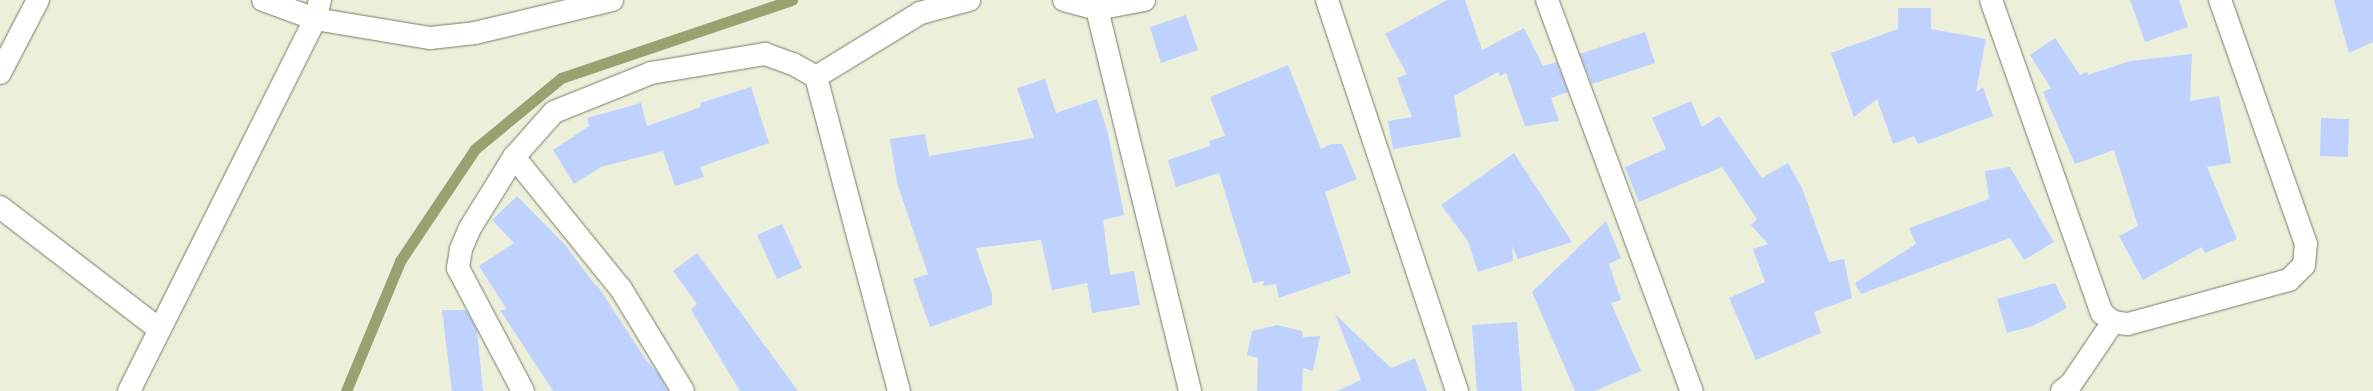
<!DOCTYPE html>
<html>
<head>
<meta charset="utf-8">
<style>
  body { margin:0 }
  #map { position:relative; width:2373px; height:391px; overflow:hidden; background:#ecf0da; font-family:Barlow,sans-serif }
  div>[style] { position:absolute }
  .stream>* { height:11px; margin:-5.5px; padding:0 5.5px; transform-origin:5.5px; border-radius:5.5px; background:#9aa170 }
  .building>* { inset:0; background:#bed1ff }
  .roads { filter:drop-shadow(0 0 1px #777a67) drop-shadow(0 0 1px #777a67) }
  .minor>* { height:22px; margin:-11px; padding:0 11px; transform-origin:11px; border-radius:11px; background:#fff }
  span { translate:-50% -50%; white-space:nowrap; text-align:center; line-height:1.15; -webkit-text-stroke:3px #fff; paint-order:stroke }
</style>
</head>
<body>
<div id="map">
  <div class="stream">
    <i style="left:346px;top:391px;width:141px;rotate:-67.4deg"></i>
    <i style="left:400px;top:261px;width:135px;rotate:-56.2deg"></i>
    <i style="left:475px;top:149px;width:112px;rotate:-39.5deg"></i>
    <i style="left:561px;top:78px;width:244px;rotate:-18.7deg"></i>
  </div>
  <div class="building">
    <i style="clip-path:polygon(1447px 0,1465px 0,1482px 50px,1524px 28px,1543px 66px,1557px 62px,1568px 92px,1551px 98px,1559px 121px,1525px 126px,1506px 73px,1500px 76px,1498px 72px,1454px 96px,1461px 137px,1393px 149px,1388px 121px,1412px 117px,1397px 78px,1407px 74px,1385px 34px)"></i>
    <i style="clip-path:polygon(2130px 0,2179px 0,2188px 27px,2145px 42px)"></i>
    <i style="clip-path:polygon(2334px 0,2373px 0,2373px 42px,2349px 53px)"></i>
    <i style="clip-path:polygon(1898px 8px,1931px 8px,1931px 29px,1986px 39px,1976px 92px,1983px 87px,1993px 116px,1918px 144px,1914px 136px,1893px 144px,1877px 99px,1854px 117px,1831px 53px,1898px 29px)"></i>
    <i style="clip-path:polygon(1186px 15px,1198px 50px,1161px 63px,1150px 27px)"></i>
    <i style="clip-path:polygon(1645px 32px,1655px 63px,1592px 84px,1580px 54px)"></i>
    <i style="clip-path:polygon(2055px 38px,2080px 75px,2087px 72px,2088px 75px,2130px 61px,2192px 54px,2190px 101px,2219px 96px,2231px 163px,2207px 167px,2237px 239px,2205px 253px,2202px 247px,2143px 280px,2119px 236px,2138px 226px,2114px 150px,2075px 164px,2043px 92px,2051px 88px,2030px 55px)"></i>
    <i style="clip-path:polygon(1288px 65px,1321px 149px,1331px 144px,1342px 144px,1357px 179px,1325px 192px,1351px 273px,1279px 298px,1276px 284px,1263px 286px,1264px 281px,1253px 283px,1219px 173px,1176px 187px,1168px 160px,1210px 146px,1209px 141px,1225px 136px,1210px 97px)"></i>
    <i style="clip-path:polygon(1045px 79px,1056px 113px,1097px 99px,1108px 133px,1124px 215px,1103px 220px,1110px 275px,1134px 271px,1140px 305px,1092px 313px,1087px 283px,1052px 290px,1041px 240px,976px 248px,992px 294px,992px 305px,930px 327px,913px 279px,928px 274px,897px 183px,890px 139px,925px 134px,929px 156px,1034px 138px,1017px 88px)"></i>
    <i style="clip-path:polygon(751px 87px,769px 143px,700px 167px,704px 177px,675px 186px,663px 151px,601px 167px,574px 184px,553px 150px,589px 126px,587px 118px,641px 103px,647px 126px,701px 107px,700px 103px)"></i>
    <i style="clip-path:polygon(1691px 101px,1702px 127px,1719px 116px,1762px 178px,1788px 163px,1802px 188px,1829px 262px,1844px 259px,1852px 298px,1814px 312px,1821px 333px,1756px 360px,1729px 298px,1765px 282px,1753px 249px,1768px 244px,1751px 225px,1757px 219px,1722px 167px,1639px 202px,1625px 167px,1666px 149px,1652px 118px)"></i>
    <i style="clip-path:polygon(2321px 118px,2349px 119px,2348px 157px,2320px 156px)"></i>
    <i style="clip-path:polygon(1514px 153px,1572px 242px,1518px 259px,1512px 246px,1513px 261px,1478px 272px,1468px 241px,1441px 205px)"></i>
    <i style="clip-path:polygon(2010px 167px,2054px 242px,2024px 260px,2010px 238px,1861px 294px,1855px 283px,1916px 244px,1909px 228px,1989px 199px,1985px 171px)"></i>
    <i style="clip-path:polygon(517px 196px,566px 246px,596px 286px,597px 285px,646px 360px,658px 373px,668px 391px,553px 391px,500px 310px,507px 310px,479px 266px,514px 243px,492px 220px)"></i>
    <i style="clip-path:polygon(1606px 221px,1621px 258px,1609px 264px,1621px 300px,1611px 303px,1641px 371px,1595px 391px,1575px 391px,1532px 292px)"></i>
    <i style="clip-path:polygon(782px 224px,802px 268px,777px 279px,757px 235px)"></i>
    <i style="clip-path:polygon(697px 253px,798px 391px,740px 391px,691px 310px,697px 304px,673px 271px)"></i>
    <i style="clip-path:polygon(2055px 283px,2067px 308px,2033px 326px,2007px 333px,1997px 299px)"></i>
    <i style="clip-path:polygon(442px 310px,466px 310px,477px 330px,483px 391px,452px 391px)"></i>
    <i style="clip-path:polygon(1335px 314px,1391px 368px,1415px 358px,1427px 391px,1337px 391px,1361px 380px)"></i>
    <i style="clip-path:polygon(1517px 322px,1522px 391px,1477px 391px,1472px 325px)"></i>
    <i style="clip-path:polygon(1277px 325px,1302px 331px,1303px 337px,1320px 336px,1313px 371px,1303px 368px,1302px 391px,1257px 391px,1258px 358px,1247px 355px,1252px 331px)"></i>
  </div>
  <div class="roads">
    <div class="minor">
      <i style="left:263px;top:0;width:55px;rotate:20.1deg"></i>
      <i style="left:315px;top:19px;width:20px;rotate:-75deg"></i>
      <i style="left:1064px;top:0;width:34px;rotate:15deg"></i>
      <i style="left:1097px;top:9px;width:48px;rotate:-10.8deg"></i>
      <i style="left:1327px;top:0;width:412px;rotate:71.6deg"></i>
      <i style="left:1547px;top:0;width:417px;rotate:69.7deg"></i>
      <i style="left:1991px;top:0;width:332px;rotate:70.5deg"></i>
      <i style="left:2102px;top:313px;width:14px;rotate:39deg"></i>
      <i style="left:2113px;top:322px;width:15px;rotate:8deg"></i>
      <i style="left:2128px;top:324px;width:167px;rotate:-15.3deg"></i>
      <i style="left:2289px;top:280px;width:21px;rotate:-45deg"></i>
      <i style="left:2304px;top:265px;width:21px;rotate:-85deg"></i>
      <i style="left:2306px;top:244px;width:259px;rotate:-109.4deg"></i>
      <i style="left:1097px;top:9px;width:393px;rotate:76.3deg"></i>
      <i style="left:0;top:73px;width:82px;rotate:-62.5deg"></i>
      <i style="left:816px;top:77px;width:122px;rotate:-31.6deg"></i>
      <i style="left:920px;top:13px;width:51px;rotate:-14.9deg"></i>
      <i style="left:514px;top:157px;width:170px;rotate:51deg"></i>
      <i style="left:621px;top:289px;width:119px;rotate:58.7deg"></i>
      <i style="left:0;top:207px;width:200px;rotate:37.5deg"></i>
      <i style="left:129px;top:391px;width:416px;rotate:-63.4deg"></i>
      <i style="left:315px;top:19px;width:117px;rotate:9.4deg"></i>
      <i style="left:430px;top:38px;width:45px;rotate:-6.3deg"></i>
      <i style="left:475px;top:33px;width:141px;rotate:-13.5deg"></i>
      <i style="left:523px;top:391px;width:139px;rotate:-117.9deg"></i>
      <i style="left:458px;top:268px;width:19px;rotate:-81deg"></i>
      <i style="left:461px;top:249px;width:23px;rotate:-67deg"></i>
      <i style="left:470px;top:228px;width:84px;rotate:-58.2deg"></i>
      <i style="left:514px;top:157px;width:60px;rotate:-48.4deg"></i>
      <i style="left:554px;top:112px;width:105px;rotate:-21.9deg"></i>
      <i style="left:651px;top:73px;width:116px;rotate:-9.5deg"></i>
      <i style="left:765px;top:54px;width:30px;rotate:20deg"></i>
      <i style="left:793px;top:64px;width:26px;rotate:29deg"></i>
      <i style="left:816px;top:77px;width:325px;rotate:75.2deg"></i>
      <i style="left:2062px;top:391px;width:11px;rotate:-38deg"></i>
      <i style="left:2071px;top:384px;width:75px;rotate:-55.9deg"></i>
    </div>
  </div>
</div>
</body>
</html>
